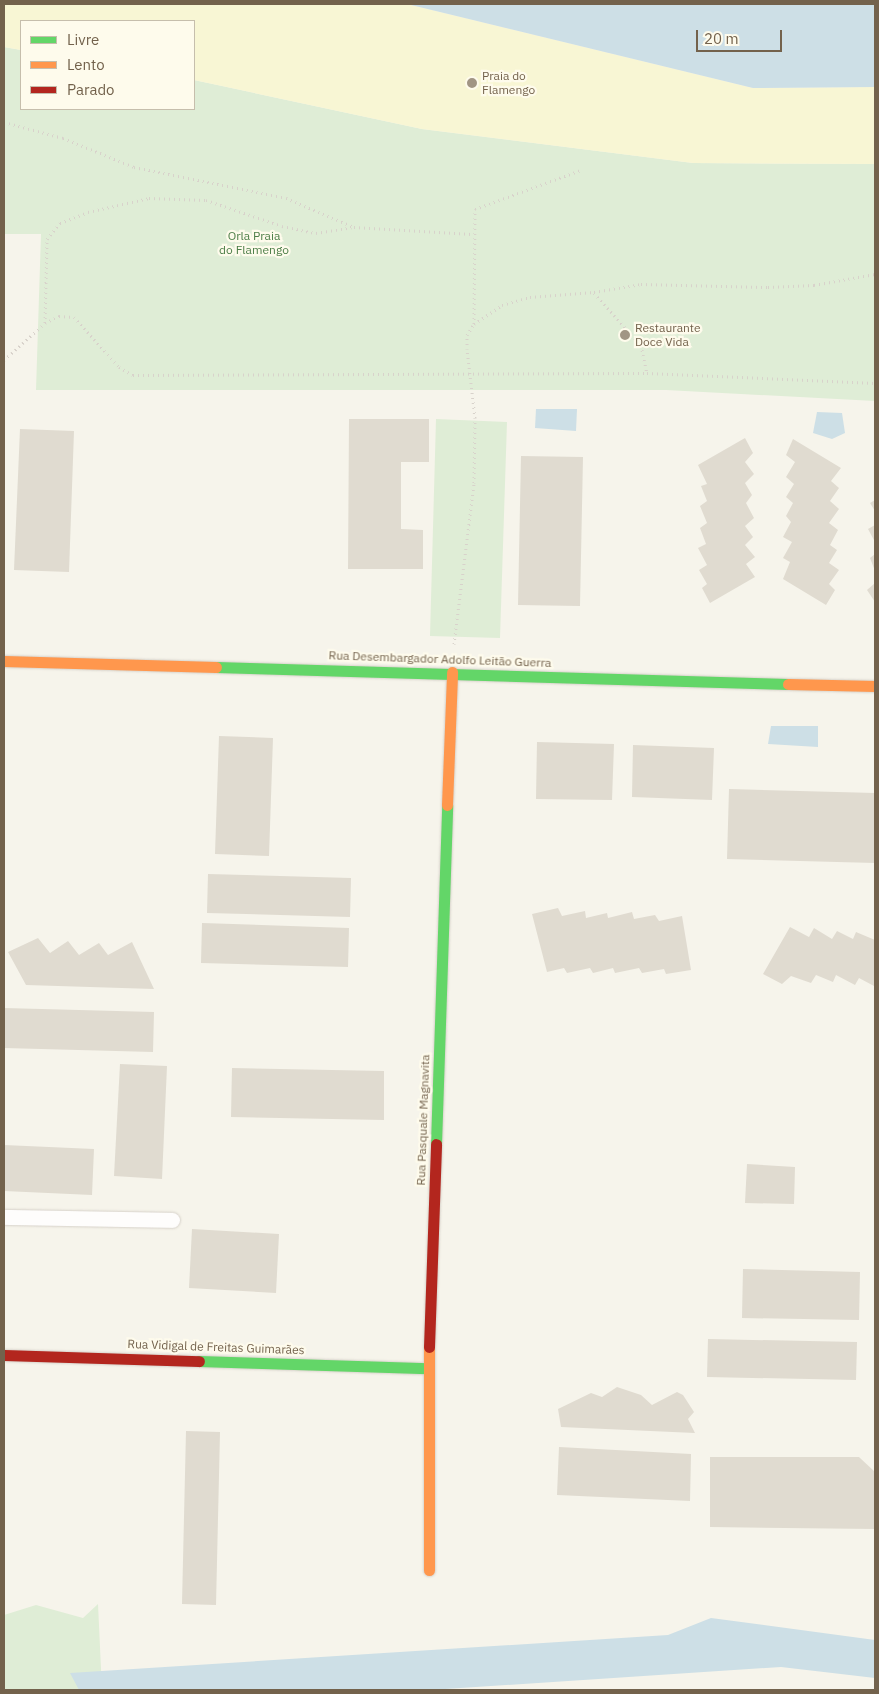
<!DOCTYPE html>
<html>
<head>
<meta charset="utf-8">
<style>
  body { margin:0 }
  #map { position:relative; width:879px; height:1694px; overflow:hidden; background:#f6f4eb; font-family:"IBM Plex Sans",sans-serif }
  div>[style] { position:absolute }
  .green>* { inset:0; background:#dfedd6 }
  .sand>* { inset:0; background:#f8f6d4 }
  .water>* { inset:0; background:#cddfe6 }
  .building>* { inset:0; background:#e0dbd0 }
  .path>* { height:3px; margin-top:-1.5px; transform-origin:0; background:repeating-linear-gradient(90deg,#d8d2cb 0 1px,transparent 0 5px) }
  .roads { filter:drop-shadow(0 0 1px #d6d1c9) drop-shadow(0 0 1px #d6d1c9) }
  .lane>* { height:15px; margin:-7.5px; padding:0 7.5px; transform-origin:7.5px; border-radius:7.5px; background:#fefdfc }
  .fast>* { height:11px; margin:-5.5px; padding:0 5.5px; transform-origin:5.5px; border-radius:5.5px; background:#63d668 }
  .slow>* { height:11px; margin:-5.5px; padding:0 5.5px; transform-origin:5.5px; border-radius:5.5px; background:#ff974d }
  .jam>* { height:11px; margin:-5.5px; padding:0 5.5px; transform-origin:5.5px; border-radius:5.5px; background:#b3261e }
  .dots>* { width:14px; height:14px; translate:-50% -50%; box-sizing:border-box; border:2px solid #fefbec; border-radius:50% }
  span { translate:-50% -50%; white-space:nowrap; text-align:center; line-height:1.15; -webkit-text-stroke:4.5px #fefbec; paint-order:stroke }
  .poi-label { font-size:12px; color:#73624c }
  .left { translate:0 -50%; text-align:left }
  .park-label { font-size:12px; color:#4c7e47 }
  .street-label { font-size:12px; color:#73624c }
  .frame { position:absolute; inset:0; border:5px solid #73624c; pointer-events:none }
  .legend { position:absolute; left:20px; top:20px; width:175px; height:90px; box-sizing:border-box; background:#fefbec; border:1px solid #c6beac; margin:0; padding:6px 9px; list-style:none; font-size:15px; color:#73624c }
  .legend li { display:flex; align-items:center; gap:10px; height:25px }
  .legend b { width:25px; border:1px solid #c6beac }
  .scale { position:absolute; left:696px; top:30px; width:86px; height:22px; box-sizing:border-box; border:2px solid #73624c; border-top:0; padding-left:6px; font-size:15px; line-height:18px; white-space:nowrap; color:#73624c; -webkit-text-stroke:4px #fefbec; paint-order:stroke }
</style>
</head>
<body>
<div id="map">
  <div class="green">
    <i style="clip-path:polygon(4px 47px,21px 50px,21px 109px,194px 109px,194px 80px,422px 129px,693px 163px,875px 164px,875px 401px,666px 390px,36px 390px,41px 234px,4px 234px)"></i>
    <i style="clip-path:polygon(436px 419px,507px 422px,500px 638px,430px 636px)"></i>
    <i style="clip-path:polygon(98px 1604px,102px 1690px,4px 1690px,4px 1615px,36px 1605px,83px 1618px)"></i>
  </div>
  <div class="sand">
    <i style="clip-path:polygon(4px 4px,407px 4px,753px 88px,875px 87px,875px 164px,693px 163px,422px 129px,194px 80px,194px 21px,21px 21px,21px 50px,4px 47px)"></i>
  </div>
  <div class="water">
    <i style="clip-path:polygon(407px 4px,875px 4px,875px 87px,753px 88px)"></i>
    <i style="clip-path:polygon(536px 409px,577px 409px,576px 431px,535px 428px)"></i>
    <i style="clip-path:polygon(817px 412px,842px 413px,845px 433px,832px 439px,813px 433px)"></i>
    <i style="clip-path:polygon(771px 726px,818px 726px,818px 747px,768px 744px)"></i>
    <i style="clip-path:polygon(711px 1618px,875px 1640px,875px 1678px,781px 1667px,430px 1690px,79px 1690px,70px 1673px,668px 1635px)"></i>
  </div>
  <div class="building">
    <i style="clip-path:polygon(349px 419px,429px 419px,429px 462px,401px 462px,401px 529px,423px 530px,423px 569px,348px 569px)"></i>
    <i style="clip-path:polygon(20px 429px,74px 431px,69px 572px,14px 570px)"></i>
    <i style="clip-path:polygon(745px 438px,753px 453px,745px 462px,754px 474px,745px 483px,752px 495px,746px 503px,754px 518px,745px 526px,753px 537px,745px 545px,755px 557px,746px 564px,755px 577px,710px 603px,702px 588px,707px 584px,699px 570px,707px 565px,698px 548px,706px 544px,700px 528px,707px 523px,700px 506px,707px 501px,701px 486px,707px 484px,698px 465px)"></i>
    <i style="clip-path:polygon(793px 439px,841px 468px,831px 481px,839px 488px,830px 501px,839px 509px,829px 523px,838px 530px,830px 545px,837px 550px,829px 563px,839px 570px,829px 584px,835px 590px,826px 605px,783px 579px,790px 562px,783px 558px,792px 542px,783px 537px,791px 522px,786px 516px,793px 503px,786px 497px,794px 484px,786px 477px,795px 462px,786px 455px)"></i>
    <i style="clip-path:polygon(521px 456px,583px 457px,580px 606px,518px 605px)"></i>
    <i style="clip-path:polygon(875px 500px,875px 511px,870px 503px)"></i>
    <i style="clip-path:polygon(875px 525px,875px 542px,868px 529px)"></i>
    <i style="clip-path:polygon(875px 554px,875px 571px,870px 558px)"></i>
    <i style="clip-path:polygon(875px 583px,875px 602px,867px 590px)"></i>
    <i style="clip-path:polygon(219px 736px,273px 738px,269px 856px,215px 854px)"></i>
    <i style="clip-path:polygon(537px 742px,614px 744px,612px 800px,536px 799px)"></i>
    <i style="clip-path:polygon(633px 745px,714px 748px,712px 800px,632px 797px)"></i>
    <i style="clip-path:polygon(729px 789px,875px 793px,875px 863px,727px 859px)"></i>
    <i style="clip-path:polygon(208px 874px,351px 878px,350px 917px,207px 913px)"></i>
    <i style="clip-path:polygon(558px 908px,562px 916px,585px 911px,586px 918px,607px 913px,608px 918px,632px 912px,634px 919px,655px 915px,659px 921px,682px 916px,691px 970px,666px 974px,664px 969px,642px 973px,639px 968px,615px 973px,613px 968px,593px 973px,590px 968px,567px 973px,564px 968px,547px 972px,532px 914px)"></i>
    <i style="clip-path:polygon(202px 923px,349px 928px,348px 967px,201px 963px)"></i>
    <i style="clip-path:polygon(790px 927px,809px 937px,814px 928px,832px 939px,837px 931px,853px 939px,856px 932px,875px 940px,874px 986px,859px 978px,855px 985px,836px 975px,833px 982px,816px 975px,811px 983px,791px 976px,782px 984px,763px 974px)"></i>
    <i style="clip-path:polygon(38px 938px,50px 953px,68px 941px,79px 955px,99px 943px,108px 955px,132px 942px,154px 989px,26px 985px,8px 952px)"></i>
    <i style="clip-path:polygon(4px 1008px,154px 1012px,153px 1052px,4px 1048px)"></i>
    <i style="clip-path:polygon(120px 1064px,167px 1066px,162px 1179px,114px 1176px)"></i>
    <i style="clip-path:polygon(232px 1068px,384px 1071px,384px 1120px,231px 1117px)"></i>
    <i style="clip-path:polygon(4px 1145px,94px 1149px,92px 1195px,4px 1191px)"></i>
    <i style="clip-path:polygon(747px 1164px,795px 1167px,794px 1204px,745px 1203px)"></i>
    <i style="clip-path:polygon(192px 1229px,279px 1234px,276px 1293px,189px 1288px)"></i>
    <i style="clip-path:polygon(743px 1269px,860px 1272px,859px 1320px,742px 1318px)"></i>
    <i style="clip-path:polygon(708px 1339px,857px 1342px,856px 1380px,707px 1377px)"></i>
    <i style="clip-path:polygon(617px 1387px,641px 1395px,652px 1405px,677px 1392px,683px 1395px,694px 1412px,688px 1419px,695px 1433px,561px 1427px,558px 1409px,591px 1393px,602px 1397px)"></i>
    <i style="clip-path:polygon(186px 1431px,220px 1432px,216px 1605px,182px 1604px)"></i>
    <i style="clip-path:polygon(559px 1447px,691px 1454px,690px 1501px,557px 1495px)"></i>
    <i style="clip-path:polygon(710px 1457px,859px 1457px,875px 1472px,875px 1529px,710px 1527px)"></i>
  </div>
  <div class="path">
    <i style="left:4px;top:122px;width:61px;rotate:15.2deg"></i>
    <i style="left:63px;top:138px;width:77px;rotate:22.2deg"></i>
    <i style="left:134px;top:167px;width:155px;rotate:11.5deg"></i>
    <i style="left:286px;top:198px;width:74px;rotate:23.1deg"></i>
    <i style="left:354px;top:227px;width:118px;rotate:3.4deg"></i>
    <i style="left:594px;top:293px;width:70px;rotate:47.9deg"></i>
    <i style="left:641px;top:345px;width:29px;rotate:78deg"></i>
    <i style="left:45px;top:323px;width:84px;rotate:-88.6deg"></i>
    <i style="left:47px;top:239px;width:21px;rotate:-51deg"></i>
    <i style="left:60px;top:223px;width:30px;rotate:-21deg"></i>
    <i style="left:88px;top:212px;width:63px;rotate:-12.9deg"></i>
    <i style="left:149px;top:198px;width:57px;rotate:2deg"></i>
    <i style="left:206px;top:200px;width:80px;rotate:18.9deg"></i>
    <i style="left:282px;top:226px;width:35px;rotate:12deg"></i>
    <i style="left:316px;top:233px;width:36px;rotate:-9deg"></i>
    <i style="left:474px;top:324px;width:34px;rotate:-34deg"></i>
    <i style="left:502px;top:305px;width:29px;rotate:-16deg"></i>
    <i style="left:530px;top:297px;width:64px;rotate:-4.5deg"></i>
    <i style="left:594px;top:292px;width:48px;rotate:-9.7deg"></i>
    <i style="left:641px;top:284px;width:127px;rotate:1.4deg"></i>
    <i style="left:768px;top:287px;width:46px;rotate:-2.5deg"></i>
    <i style="left:814px;top:285px;width:62px;rotate:-10.2deg"></i>
    <i style="left:4px;top:360px;width:55px;rotate:-42.1deg"></i>
    <i style="left:45px;top:323px;width:16px;rotate:-27deg"></i>
    <i style="left:59px;top:316px;width:15px;rotate:4deg"></i>
    <i style="left:74px;top:317px;width:67px;rotate:48deg"></i>
    <i style="left:119px;top:367px;width:16px;rotate:30deg"></i>
    <i style="left:133px;top:375px;width:514px;rotate:-0.22deg"></i>
    <i style="left:647px;top:373px;width:228px;rotate:2.5deg"></i>
    <i style="left:454px;top:644px;width:162px;rotate:-82.9deg"></i>
    <i style="left:474px;top:483px;width:65px;rotate:-89.1deg"></i>
    <i style="left:475px;top:418px;width:69px;rotate:-96.6deg"></i>
    <i style="left:467px;top:349px;width:14px;rotate:-90deg"></i>
    <i style="left:467px;top:335px;width:13px;rotate:-58deg"></i>
    <i style="left:474px;top:324px;width:115px;rotate:-89.5deg"></i>
    <i style="left:475px;top:209px;width:113px;rotate:-20.2deg"></i>
  </div>
  <div class="roads">
    <div class="lane">
      <i style="left:4px;top:1217px;width:168px;rotate:1deg"></i>
    </div>
    <div class="fast">
      <i style="left:216px;top:667px;width:572px;rotate:1.7deg"></i>
      <i style="left:436px;top:1144px;width:339px;rotate:-88.1deg"></i>
      <i style="left:199px;top:1361px;width:229px;rotate:1.8deg"></i>
    </div>
    <div class="slow">
      <i style="left:4px;top:661px;width:212px;rotate:1.6deg"></i>
      <i style="left:788px;top:684px;width:87px;rotate:1.3deg"></i>
      <i style="left:447px;top:805px;width:133px;rotate:-87.8deg"></i>
      <i style="left:429px;top:1347px;width:223px;rotate:90deg"></i>
    </div>
    <div class="jam">
      <i style="left:429px;top:1347px;width:203px;rotate:-88deg"></i>
      <i style="left:4px;top:1355px;width:195px;rotate:1.8deg"></i>
    </div>
  </div>
  <div class="dots">
    <i style="left:472px;top:83px;background:#a19584"></i>
    <i style="left:625px;top:335px;background:#a19584"></i>
  </div>
  <div class="poi-label">
    <span class="left" style="left:482px;top:83px">Praia do<br>Flamengo</span>
    <span class="left" style="left:635px;top:335px">Restaurante<br>Doce Vida</span>
  </div>
  <div class="park-label">
    <span style="left:254px;top:243px">Orla Praia<br>do Flamengo</span>
  </div>
  <div class="street-label">
    <span style="left:440px;top:659px;rotate:2deg">Rua Desembargador Adolfo Leitão Guerra</span>
    <span style="left:423px;top:1120px;rotate:-88deg">Rua Pasquale Magnavita</span>
    <span style="left:216px;top:1347px;rotate:2deg">Rua Vidigal de Freitas Guimarães</span>
  </div>
  <div class="frame"></div>
  <ul class="legend">
  <li><b style="height:6px;background:#63d668"></b>Livre</li>
  <li><b style="height:6px;background:#ff974d"></b>Lento</li>
  <li><b style="height:6px;background:#b3261e"></b>Parado</li>
  </ul>
  <div class="scale">20 m</div>
</div>
</body>
</html>
